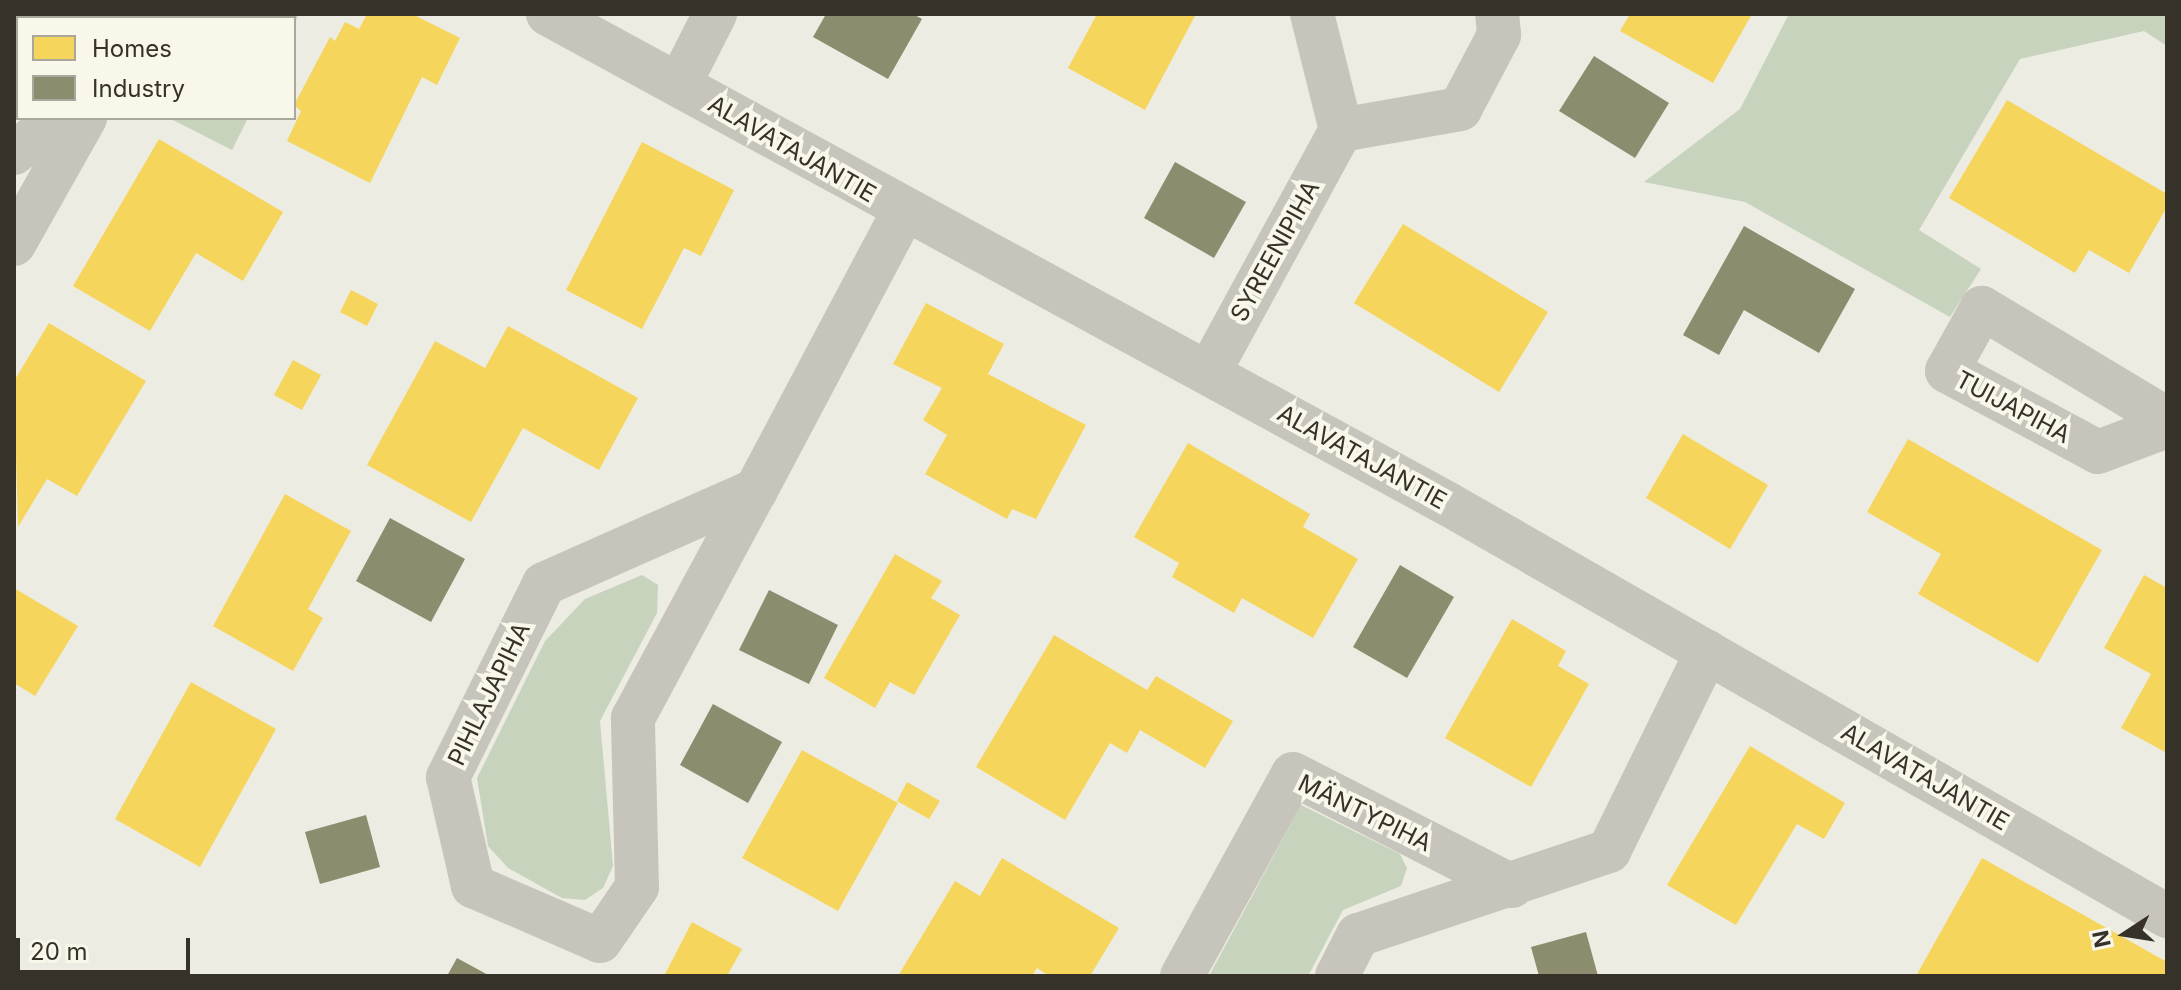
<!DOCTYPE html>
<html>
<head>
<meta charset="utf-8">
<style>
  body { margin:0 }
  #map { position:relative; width:2181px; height:990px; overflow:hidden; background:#edece2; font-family:Inter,sans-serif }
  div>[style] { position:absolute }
  .green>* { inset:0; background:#c7d3bd }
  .homes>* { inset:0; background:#f6d55c }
  .industry>* { inset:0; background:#8c8c6e }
  .street>* { height:44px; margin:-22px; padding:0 22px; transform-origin:22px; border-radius:22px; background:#c6c4bb }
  span { translate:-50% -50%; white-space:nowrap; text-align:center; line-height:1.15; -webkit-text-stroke:8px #f8f7ea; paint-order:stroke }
  .street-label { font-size:24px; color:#363229 }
  .frame { position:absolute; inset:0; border:16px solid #363229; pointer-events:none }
  .legend { position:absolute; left:16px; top:16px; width:280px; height:104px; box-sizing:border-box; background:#f8f7ea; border:2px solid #aaa89d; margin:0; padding:10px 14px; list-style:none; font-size:24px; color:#363229 }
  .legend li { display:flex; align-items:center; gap:16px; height:40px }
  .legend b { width:40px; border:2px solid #aaa89d }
  .north { position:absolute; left:2085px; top:894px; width:80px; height:80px; -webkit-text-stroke:6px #f8f7ea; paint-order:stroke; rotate:258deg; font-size:22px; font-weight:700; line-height:32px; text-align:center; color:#363229 }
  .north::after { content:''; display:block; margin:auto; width:28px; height:36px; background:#363229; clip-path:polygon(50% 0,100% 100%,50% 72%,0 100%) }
  .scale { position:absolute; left:16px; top:938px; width:174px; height:36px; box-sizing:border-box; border:4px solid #363229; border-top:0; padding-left:10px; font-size:24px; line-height:28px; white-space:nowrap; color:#363229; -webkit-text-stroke:6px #f8f7ea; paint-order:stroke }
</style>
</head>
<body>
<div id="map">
  <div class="green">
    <i style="clip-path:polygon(222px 14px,299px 14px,294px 24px,294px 18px)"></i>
    <i style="clip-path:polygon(1789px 14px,2167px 14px,2167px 46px,2144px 31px,2020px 59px,1919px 230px,1981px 269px,1950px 317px,1745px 202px,1644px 182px,1740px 109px)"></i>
    <i style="clip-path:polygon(169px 118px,248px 118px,232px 150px)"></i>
    <i style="clip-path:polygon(642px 575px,658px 585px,657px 613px,600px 721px,613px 866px,603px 888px,585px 900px,562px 898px,508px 868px,488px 846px,477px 778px,545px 641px,585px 599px)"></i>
    <i style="clip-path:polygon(1301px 805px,1400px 854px,1407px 868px,1401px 886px,1343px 910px,1308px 976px,1209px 976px)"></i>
  </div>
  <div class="homes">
    <i style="clip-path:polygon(367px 14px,412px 14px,460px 38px,437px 85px,422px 77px,370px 183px,287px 141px,301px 111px,294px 105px,330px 37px,335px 41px,345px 22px,359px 29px)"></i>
    <i style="clip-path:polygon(1097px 14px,1196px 14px,1145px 110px,1068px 68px)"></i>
    <i style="clip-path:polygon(1630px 14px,1752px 14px,1713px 83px,1620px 31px)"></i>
    <i style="clip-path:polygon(2007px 100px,2167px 194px,2167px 207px,2129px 273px,2089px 250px,2075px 273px,1949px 198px)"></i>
    <i style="clip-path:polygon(159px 139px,283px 212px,243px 281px,196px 253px,150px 331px,73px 286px)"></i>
    <i style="clip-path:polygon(642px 142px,734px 190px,701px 256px,684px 248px,642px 329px,566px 290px)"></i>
    <i style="clip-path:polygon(1403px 224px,1548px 312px,1499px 392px,1354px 303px)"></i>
    <i style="clip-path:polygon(351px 290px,378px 304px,367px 326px,340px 312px)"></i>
    <i style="clip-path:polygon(926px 303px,1004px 344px,988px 374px,1086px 425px,1036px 519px,1012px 509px,1007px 519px,925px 474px,947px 435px,923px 420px,942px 388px,893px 364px)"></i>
    <i style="clip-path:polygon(49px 323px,146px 381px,77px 496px,47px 479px,18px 527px,14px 381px)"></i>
    <i style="clip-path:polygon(508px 326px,638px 398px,599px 470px,523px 428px,471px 522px,367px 465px,435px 341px,485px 368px)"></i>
    <i style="clip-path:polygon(293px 360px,321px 375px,302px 410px,274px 395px)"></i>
    <i style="clip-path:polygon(1683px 434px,1768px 485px,1730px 549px,1646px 498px)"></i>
    <i style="clip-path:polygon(1908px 439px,2102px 550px,2038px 663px,1918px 594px,1941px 554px,1867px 512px)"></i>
    <i style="clip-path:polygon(1188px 443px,1310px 514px,1303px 527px,1358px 559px,1313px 638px,1242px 598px,1234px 613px,1172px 577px,1179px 563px,1134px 537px)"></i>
    <i style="clip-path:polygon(285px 494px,351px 531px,308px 609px,323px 618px,293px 671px,213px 626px)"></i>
    <i style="clip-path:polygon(895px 554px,942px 581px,931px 598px,960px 615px,914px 695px,890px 682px,875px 708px,824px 678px)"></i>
    <i style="clip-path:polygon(2144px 575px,2167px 588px,2167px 753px,2121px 728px,2151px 674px,2104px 648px)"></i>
    <i style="clip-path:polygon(14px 588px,78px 626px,35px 696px,14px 683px)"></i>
    <i style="clip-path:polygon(1512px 619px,1566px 651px,1558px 666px,1589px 684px,1531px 787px,1445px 738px)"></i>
    <i style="clip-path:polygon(1054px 635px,1147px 690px,1156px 676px,1233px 721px,1205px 768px,1140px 730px,1127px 753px,1110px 743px,1065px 820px,976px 767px)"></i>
    <i style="clip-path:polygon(191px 682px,276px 729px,200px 867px,115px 819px)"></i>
    <i style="clip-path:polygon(1750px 746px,1845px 803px,1824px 839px,1797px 824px,1736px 925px,1667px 885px)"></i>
    <i style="clip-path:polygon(802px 750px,898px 803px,838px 911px,742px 858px)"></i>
    <i style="clip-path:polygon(907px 782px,940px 801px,929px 819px,897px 801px)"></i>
    <i style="clip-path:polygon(1002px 858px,1119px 928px,1090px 976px,1049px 976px,1037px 968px,1032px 976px,898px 976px,955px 881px,980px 896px)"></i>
    <i style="clip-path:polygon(1982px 858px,2167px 962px,2167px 976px,1916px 976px)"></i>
    <i style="clip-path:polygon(692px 922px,742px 949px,727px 976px,664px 976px)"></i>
  </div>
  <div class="industry">
    <i style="clip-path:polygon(826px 14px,913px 14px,922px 19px,888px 79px,813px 37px)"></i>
    <i style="clip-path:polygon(1594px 56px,1669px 103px,1635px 158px,1559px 111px)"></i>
    <i style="clip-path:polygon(1175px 162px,1246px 202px,1214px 258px,1144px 218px)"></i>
    <i style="clip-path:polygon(1744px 226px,1855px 289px,1819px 353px,1744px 310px,1719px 355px,1683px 335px)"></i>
    <i style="clip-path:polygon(390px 518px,465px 559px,431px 622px,356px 581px)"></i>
    <i style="clip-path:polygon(1400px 565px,1454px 597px,1407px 678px,1353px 647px)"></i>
    <i style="clip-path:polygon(769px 590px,838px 625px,809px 684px,739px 650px)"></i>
    <i style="clip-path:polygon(713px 704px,782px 742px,748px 803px,680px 765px)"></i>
    <i style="clip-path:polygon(366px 815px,380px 867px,320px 884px,305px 832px)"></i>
    <i style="clip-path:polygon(1586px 932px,1598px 976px,1539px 976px,1531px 947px)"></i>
    <i style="clip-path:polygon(457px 958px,490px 976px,447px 976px)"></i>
  </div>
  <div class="street">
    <i style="left:548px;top:14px;width:1025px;rotate:28.57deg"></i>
    <i style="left:1448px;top:504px;width:829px;rotate:29.81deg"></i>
    <i style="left:141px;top:18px;width:4px;rotate:-63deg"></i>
    <i style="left:679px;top:85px;width:80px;rotate:-63.1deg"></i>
    <i style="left:1341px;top:130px;width:121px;rotate:-10deg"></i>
    <i style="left:1460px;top:109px;width:84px;rotate:-62.2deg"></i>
    <i style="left:1499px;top:35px;width:21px;rotate:-95deg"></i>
    <i style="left:14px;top:153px;width:57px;rotate:-37.9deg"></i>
    <i style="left:14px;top:244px;width:145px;rotate:-60.6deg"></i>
    <i style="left:1209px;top:372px;width:276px;rotate:-61.4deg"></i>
    <i style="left:1341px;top:130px;width:120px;rotate:-104deg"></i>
    <i style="left:2167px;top:419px;width:216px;rotate:-149deg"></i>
    <i style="left:1982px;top:308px;width:72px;rotate:119.1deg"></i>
    <i style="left:1947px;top:371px;width:171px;rotate:28.2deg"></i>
    <i style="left:2098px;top:452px;width:74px;rotate:-20.6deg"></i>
    <i style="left:756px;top:490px;width:232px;rotate:156.1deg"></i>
    <i style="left:544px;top:584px;width:216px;rotate:116.4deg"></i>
    <i style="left:448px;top:777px;width:112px;rotate:77.1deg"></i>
    <i style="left:473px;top:886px;width:138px;rotate:23.4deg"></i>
    <i style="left:600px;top:941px;width:65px;rotate:-55.6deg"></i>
    <i style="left:637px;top:887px;width:169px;rotate:-91.4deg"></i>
    <i style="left:633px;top:718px;width:259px;rotate:-61.7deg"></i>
    <i style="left:756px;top:490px;width:314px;rotate:-62.1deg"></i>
    <i style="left:1182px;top:976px;width:230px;rotate:-61.2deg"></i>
    <i style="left:1293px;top:774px;width:246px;rotate:27.1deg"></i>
    <i style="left:1337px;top:976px;width:46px;rotate:-62.9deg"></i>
    <i style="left:1358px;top:935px;width:265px;rotate:-18.5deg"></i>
    <i style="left:1609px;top:851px;width:222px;rotate:-63.8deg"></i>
  </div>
  <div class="street-label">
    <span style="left:792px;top:149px;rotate:30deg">ALAVATAJANTIE</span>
    <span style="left:1275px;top:251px;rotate:-61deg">SYREENIPIHA</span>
    <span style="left:2013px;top:407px;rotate:28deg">TUIJAPIHA</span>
    <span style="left:1362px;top:457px;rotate:29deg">ALAVATAJANTIE</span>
    <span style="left:489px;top:694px;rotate:-64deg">PIHLAJAPIHA</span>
    <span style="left:1925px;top:777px;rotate:30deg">ALAVATAJANTIE</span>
    <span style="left:1365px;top:813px;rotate:26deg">MÄNTYPIHA</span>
  </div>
  <div class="frame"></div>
  <ul class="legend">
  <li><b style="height:22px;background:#f6d55c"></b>Homes</li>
  <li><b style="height:22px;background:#8c8c6e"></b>Industry</li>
  </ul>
  <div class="north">N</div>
  <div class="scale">20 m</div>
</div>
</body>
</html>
